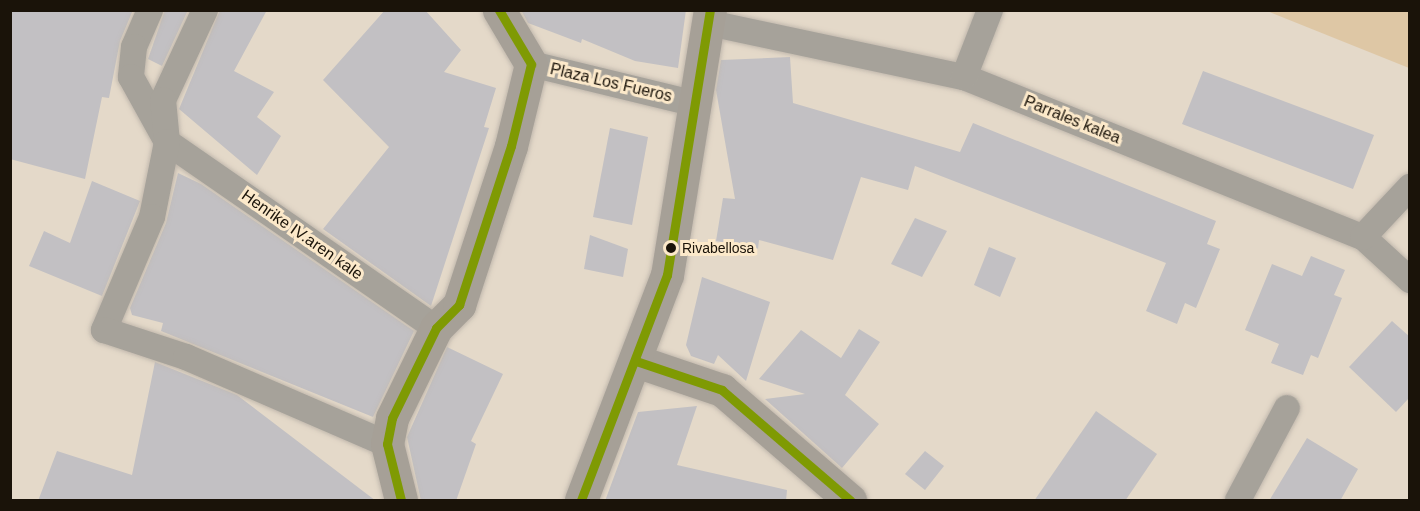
<!DOCTYPE html>
<html>
<head>
<meta charset="utf-8">
<style>
  body { margin:0 }
  #map { position:relative; width:1420px; height:511px; overflow:hidden; background:#e4d9c9; font-family:Arial,sans-serif }
  div>[style] { position:absolute }
  .green>* { inset:0; background:#dec7a5 }
  .building>* { inset:0; background:#c2c0c3 }
  .roads { filter:drop-shadow(0 0 2px #c1b8ad) drop-shadow(0 0 2px #c1b8ad) }
  .street>* { height:26px; margin:-13px; padding:0 13px; transform-origin:13px; border-radius:13px; background:#a6a29a }
  .secondary>* { height:33px; margin:-16.5px; padding:0 16.5px; transform-origin:16.5px; border-radius:16.5px; background:#a6a097 }
  .bus-1>* { height:9px; margin:-4.5px; padding:0 4.5px; transform-origin:4.5px; border-radius:4.5px; background:#7f9a03 }
  .dots>* { width:16px; height:16px; translate:-50% -50%; box-sizing:border-box; border:3px solid #fce9ca; border-radius:50% }
  span { translate:-50% -50%; white-space:nowrap; text-align:center; line-height:1.15; -webkit-text-stroke:6px #fce9ca; paint-order:stroke }
  .bus-label { font-size:14px; color:#1a1309 }
  .left { translate:0 -50%; text-align:left }
  .street-label { font-size:16px; color:#1a1309 }
  .frame { position:absolute; inset:0; border:12px solid #1a1309; pointer-events:none }
</style>
</head>
<body>
<div id="map">
  <div class="green">
    <i style="clip-path:polygon(1267px 11px,1409px 11px,1409px 68px)"></i>
  </div>
  <div class="building">
    <i style="clip-path:polygon(10px 10px,133px 10px,120px 41px,109px 98px,102px 97px,85px 179px,10px 159px)"></i>
    <i style="clip-path:polygon(165px 10px,188px 10px,162px 66px,148px 59px)"></i>
    <i style="clip-path:polygon(220px 10px,267px 10px,234px 71px,274px 92px,257px 117px,281px 136px,257px 175px,179px 109px)"></i>
    <i style="clip-path:polygon(385px 10px,425px 10px,461px 50px,444px 72px,496px 88px,484px 127px,489px 128px,431px 306px,323px 229px,389px 147px,323px 80px)"></i>
    <i style="clip-path:polygon(521px 10px,686px 10px,678px 68px,635px 61px,582px 39px,581px 43px,528px 23px)"></i>
    <i style="clip-path:polygon(790px 57px,793px 103px,960px 152px,973px 123px,1216px 221px,1207px 244px,1220px 249px,1196px 308px,1185px 303px,1177px 324px,1146px 311px,1166px 263px,915px 166px,908px 190px,861px 177px,833px 260px,759px 240px,758px 249px,716px 241px,723px 198px,735px 199px,716px 90px,721px 60px)"></i>
    <i style="clip-path:polygon(1203px 71px,1374px 135px,1353px 189px,1182px 124px)"></i>
    <i style="clip-path:polygon(610px 128px,648px 137px,632px 225px,593px 217px)"></i>
    <i style="clip-path:polygon(178px 173px,201px 184px,414px 331px,373px 417px,161px 331px,163px 323px,132px 315px,130px 308px,166px 223px)"></i>
    <i style="clip-path:polygon(92px 181px,140px 201px,102px 296px,29px 266px,44px 231px,70px 243px)"></i>
    <i style="clip-path:polygon(915px 218px,947px 231px,922px 277px,891px 264px)"></i>
    <i style="clip-path:polygon(590px 235px,628px 249px,623px 277px,584px 269px)"></i>
    <i style="clip-path:polygon(989px 247px,1016px 258px,1000px 297px,974px 285px)"></i>
    <i style="clip-path:polygon(1311px 256px,1345px 270px,1334px 295px,1342px 298px,1318px 358px,1311px 355px,1303px 375px,1271px 363px,1279px 344px,1245px 330px,1272px 264px,1302px 276px)"></i>
    <i style="clip-path:polygon(702px 277px,770px 302px,746px 381px,718px 355px,714px 364px,691px 356px,686px 345px)"></i>
    <i style="clip-path:polygon(1392px 321px,1410px 337px,1410px 397px,1396px 412px,1349px 367px)"></i>
    <i style="clip-path:polygon(859px 329px,880px 342px,845px 395px,879px 424px,842px 468px,765px 399px,805px 394px,759px 379px,801px 330px,841px 358px)"></i>
    <i style="clip-path:polygon(447px 347px,503px 374px,471px 441px,476px 444px,456px 501px,421px 501px,407px 437px)"></i>
    <i style="clip-path:polygon(155px 362px,237px 395px,376px 501px,38px 501px,57px 451px,132px 475px)"></i>
    <i style="clip-path:polygon(697px 406px,677px 465px,787px 490px,786px 501px,605px 501px,638px 412px)"></i>
    <i style="clip-path:polygon(1096px 411px,1157px 454px,1125px 501px,1034px 501px)"></i>
    <i style="clip-path:polygon(1307px 438px,1358px 469px,1340px 501px,1269px 501px)"></i>
    <i style="clip-path:polygon(925px 451px,944px 466px,925px 490px,905px 474px)"></i>
  </div>
  <div class="roads">
    <div class="street">
      <i style="left:150px;top:10px;width:40px;rotate:113.4deg"></i>
      <i style="left:134px;top:47px;width:30px;rotate:96deg"></i>
      <i style="left:131px;top:77px;width:74px;rotate:61deg"></i>
      <i style="left:167px;top:142px;width:327px;rotate:34.7deg"></i>
      <i style="left:205px;top:10px;width:99px;rotate:115deg"></i>
      <i style="left:163px;top:100px;width:42px;rotate:84.6deg"></i>
      <i style="left:167px;top:142px;width:76px;rotate:101.3deg"></i>
      <i style="left:152px;top:217px;width:123px;rotate:113deg"></i>
      <i style="left:104px;top:330px;width:86px;rotate:18.2deg"></i>
      <i style="left:186px;top:357px;width:219px;rotate:23.4deg"></i>
      <i style="left:709px;top:23px;width:261px;rotate:12deg"></i>
      <i style="left:964px;top:77px;width:430px;rotate:21.9deg"></i>
      <i style="left:1363px;top:237px;width:64px;rotate:42.5deg"></i>
      <i style="left:531px;top:64px;width:166px;rotate:13.6deg"></i>
      <i style="left:964px;top:77px;width:72px;rotate:-68.8deg"></i>
      <i style="left:1363px;top:237px;width:69px;rotate:-46.8deg"></i>
      <i style="left:1238px;top:500px;width:104px;rotate:-62deg"></i>
    </div>
    <div class="secondary">
      <i style="left:636px;top:361px;width:91px;rotate:18.6deg"></i>
      <i style="left:722px;top:390px;width:169px;rotate:40.7deg"></i>
      <i style="left:401px;top:500px;width:58px;rotate:-104deg"></i>
      <i style="left:387px;top:444px;width:26px;rotate:-79deg"></i>
      <i style="left:392px;top:418px;width:100px;rotate:-63.9deg"></i>
      <i style="left:436px;top:328px;width:33px;rotate:-45deg"></i>
      <i style="left:459px;top:305px;width:167px;rotate:-71.9deg"></i>
      <i style="left:511px;top:146px;width:84px;rotate:-76.3deg"></i>
      <i style="left:531px;top:64px;width:63px;rotate:-120.7deg"></i>
      <i style="left:581px;top:500px;width:241px;rotate:-69.1deg"></i>
      <i style="left:667px;top:275px;width:268px;rotate:-80.8deg"></i>
    </div>
  </div>
  <div class="bus-1">
    <i style="left:499px;top:10px;width:63px;rotate:59.3deg"></i>
    <i style="left:636px;top:361px;width:91px;rotate:18.6deg"></i>
    <i style="left:722px;top:390px;width:169px;rotate:40.7deg"></i>
    <i style="left:401px;top:500px;width:58px;rotate:-104deg"></i>
    <i style="left:387px;top:444px;width:26px;rotate:-79deg"></i>
    <i style="left:392px;top:418px;width:100px;rotate:-63.9deg"></i>
    <i style="left:436px;top:328px;width:33px;rotate:-45deg"></i>
    <i style="left:459px;top:305px;width:167px;rotate:-71.9deg"></i>
    <i style="left:511px;top:146px;width:84px;rotate:-76.3deg"></i>
    <i style="left:581px;top:500px;width:241px;rotate:-69.1deg"></i>
    <i style="left:667px;top:275px;width:268px;rotate:-80.8deg"></i>
  </div>
  <div class="dots">
    <i style="left:671px;top:248px;background:#1a1309"></i>
  </div>
  <div class="bus-label">
    <span class="left" style="left:682px;top:248px">Rivabellosa</span>
  </div>
  <div class="street-label">
    <span style="left:611px;top:83px;rotate:13deg">Plaza Los Fueros</span>
    <span style="left:1072px;top:120px;rotate:22deg">Parrales kalea</span>
    <span style="left:302px;top:235px;rotate:35deg">Henrike IV.aren kale</span>
  </div>
  <div class="frame"></div>
</div>
</body>
</html>
